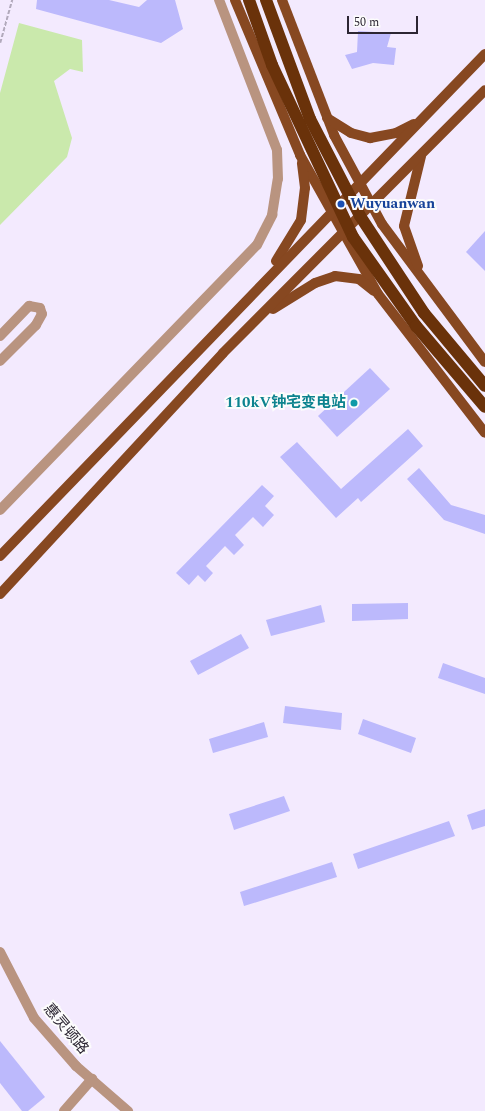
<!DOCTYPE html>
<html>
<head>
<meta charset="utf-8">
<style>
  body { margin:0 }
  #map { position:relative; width:485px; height:1111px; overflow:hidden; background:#f3eafe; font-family:Spectral,"Noto Sans SC",serif }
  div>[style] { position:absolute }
  .green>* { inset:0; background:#cae9ac }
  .building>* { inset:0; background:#bcb9fc }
  .path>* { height:1.5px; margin-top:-0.75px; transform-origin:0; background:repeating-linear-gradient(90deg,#b1a9bb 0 4px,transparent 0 6px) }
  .minor>* { height:10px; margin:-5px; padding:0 5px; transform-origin:5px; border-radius:5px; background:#b99480 }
  .major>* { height:10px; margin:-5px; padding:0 5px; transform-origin:5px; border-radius:5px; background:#874821 }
  .highway-bridge>* { height:12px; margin:-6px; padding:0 6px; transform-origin:6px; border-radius:6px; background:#6a320a }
  .dots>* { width:11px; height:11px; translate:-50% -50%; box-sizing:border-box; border:2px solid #fcfcfc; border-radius:50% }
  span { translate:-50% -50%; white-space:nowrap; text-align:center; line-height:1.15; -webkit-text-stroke:4px #fcfcfc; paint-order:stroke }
  .transit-label { font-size:15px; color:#164399; font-weight:700 }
  .left { translate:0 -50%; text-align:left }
  .culture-label { font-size:15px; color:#0d838f; font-weight:700 }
  .right { translate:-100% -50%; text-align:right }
  .street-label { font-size:15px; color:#2c2633 }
  .scale { position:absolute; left:347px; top:16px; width:71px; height:18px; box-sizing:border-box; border:2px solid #2c2633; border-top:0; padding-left:5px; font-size:12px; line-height:14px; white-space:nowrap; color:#2c2633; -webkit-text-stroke:3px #fcfcfc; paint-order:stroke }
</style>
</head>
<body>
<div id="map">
  <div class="green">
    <i style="clip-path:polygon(19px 23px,82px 40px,83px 72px,70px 69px,54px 81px,72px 138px,67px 157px,0 225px,0 93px)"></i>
  </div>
  <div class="building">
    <i style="clip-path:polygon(37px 0,109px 0,139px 7px,147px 0,175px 0,183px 29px,161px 43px,36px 9px)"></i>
    <i style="clip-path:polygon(358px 31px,391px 33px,387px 47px,396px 48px,394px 65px,373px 63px,352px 69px,345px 55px,357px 52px)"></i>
    <i style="clip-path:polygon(485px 231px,485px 271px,466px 252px)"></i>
    <i style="clip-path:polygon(370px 368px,390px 389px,337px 437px,318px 416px)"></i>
    <i style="clip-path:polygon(408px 429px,423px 446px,361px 502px,358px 498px,336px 518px,280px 457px,297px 442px,341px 489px)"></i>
    <i style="clip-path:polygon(419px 468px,451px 505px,485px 515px,485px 534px,444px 520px,407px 479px)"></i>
    <i style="clip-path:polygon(262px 485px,274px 496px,265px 506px,274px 515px,263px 527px,253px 517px,235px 535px,244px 545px,234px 555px,225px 546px,206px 566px,213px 573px,205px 582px,198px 575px,189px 585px,176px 573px)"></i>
    <i style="clip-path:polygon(408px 603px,408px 619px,352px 621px,352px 604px)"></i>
    <i style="clip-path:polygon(321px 605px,325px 622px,271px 636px,266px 620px)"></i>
    <i style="clip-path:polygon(241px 634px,249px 648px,198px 675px,190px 661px)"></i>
    <i style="clip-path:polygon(443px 663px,485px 678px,485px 694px,438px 678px)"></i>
    <i style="clip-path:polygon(285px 706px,342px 713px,341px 730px,283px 723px)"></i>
    <i style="clip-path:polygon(363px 719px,416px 738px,411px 753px,358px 734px)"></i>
    <i style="clip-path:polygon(264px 722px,268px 737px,213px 753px,209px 739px)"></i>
    <i style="clip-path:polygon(284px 796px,290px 811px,234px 830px,229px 814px)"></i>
    <i style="clip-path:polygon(485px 809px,485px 826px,472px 830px,467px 815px)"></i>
    <i style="clip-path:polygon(449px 821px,455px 836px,358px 869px,353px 854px)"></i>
    <i style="clip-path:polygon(332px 862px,337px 877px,244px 906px,240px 892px)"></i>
    <i style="clip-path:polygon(0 1041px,45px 1097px,28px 1111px,22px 1111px,0 1083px)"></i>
  </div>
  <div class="path">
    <i style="left:0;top:43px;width:45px;rotate:-74.4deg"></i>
  </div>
  <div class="minor">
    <i style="left:0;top:336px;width:42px;rotate:-46deg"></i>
    <i style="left:29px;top:306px;width:11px;rotate:10deg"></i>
    <i style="left:40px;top:308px;width:6px;rotate:72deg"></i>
    <i style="left:42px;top:314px;width:13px;rotate:119deg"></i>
    <i style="left:36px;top:325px;width:51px;rotate:135deg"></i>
    <i style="left:0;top:510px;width:369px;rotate:-45.9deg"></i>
    <i style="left:257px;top:245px;width:34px;rotate:-63deg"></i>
    <i style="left:272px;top:215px;width:36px;rotate:-81deg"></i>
    <i style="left:278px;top:179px;width:29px;rotate:-92deg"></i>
    <i style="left:277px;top:150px;width:161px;rotate:-111.1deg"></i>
    <i style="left:0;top:952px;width:74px;rotate:62.7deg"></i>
    <i style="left:34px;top:1018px;width:64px;rotate:48.8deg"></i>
    <i style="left:76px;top:1066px;width:69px;rotate:40.9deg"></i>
    <i style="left:64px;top:1111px;width:43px;rotate:-48.8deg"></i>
  </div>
  <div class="major">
    <i style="left:235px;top:0;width:168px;rotate:67.2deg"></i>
    <i style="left:300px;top:155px;width:159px;rotate:60.7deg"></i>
    <i style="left:378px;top:294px;width:175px;rotate:52.4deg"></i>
    <i style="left:282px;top:0;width:145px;rotate:68.9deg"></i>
    <i style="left:334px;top:135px;width:101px;rotate:61.7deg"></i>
    <i style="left:382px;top:224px;width:172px;rotate:53.3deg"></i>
    <i style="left:327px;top:118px;width:28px;rotate:32deg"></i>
    <i style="left:351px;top:133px;width:20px;rotate:15deg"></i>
    <i style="left:370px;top:138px;width:26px;rotate:-11deg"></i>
    <i style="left:396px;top:133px;width:20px;rotate:-27deg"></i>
    <i style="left:276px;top:261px;width:48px;rotate:-58.6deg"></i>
    <i style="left:301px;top:220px;width:32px;rotate:-83deg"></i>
    <i style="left:305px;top:188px;width:25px;rotate:-97deg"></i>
    <i style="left:418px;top:266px;width:42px;rotate:-109.3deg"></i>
    <i style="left:404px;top:226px;width:72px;rotate:-76.3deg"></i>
    <i style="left:273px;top:309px;width:49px;rotate:-31.8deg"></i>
    <i style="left:315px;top:283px;width:21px;rotate:-19deg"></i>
    <i style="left:335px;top:276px;width:24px;rotate:7deg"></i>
    <i style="left:359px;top:279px;width:19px;rotate:39deg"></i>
    <i style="left:0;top:556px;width:698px;rotate:-45.99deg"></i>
    <i style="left:0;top:594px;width:328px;rotate:-47.2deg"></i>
    <i style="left:223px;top:353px;width:371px;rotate:-45.1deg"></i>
  </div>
  <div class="highway-bridge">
    <i style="left:249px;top:0;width:69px;rotate:70.5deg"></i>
    <i style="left:272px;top:65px;width:190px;rotate:64.8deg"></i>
    <i style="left:353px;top:237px;width:109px;rotate:54.7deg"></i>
    <i style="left:416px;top:326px;width:106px;rotate:49.6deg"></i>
    <i style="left:266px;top:0;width:127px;rotate:69.7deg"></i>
    <i style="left:310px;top:119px;width:109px;rotate:62.7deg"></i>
    <i style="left:360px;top:216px;width:116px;rotate:56.6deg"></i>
    <i style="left:424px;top:313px;width:95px;rotate:50.1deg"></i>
  </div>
  <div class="dots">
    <i style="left:341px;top:204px;background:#1a4fb4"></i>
    <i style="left:354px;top:403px;background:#0f9aa8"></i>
  </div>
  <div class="transit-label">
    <span class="left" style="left:350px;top:204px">Wuyuanwan</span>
  </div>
  <div class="culture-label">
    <span class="right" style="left:346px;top:403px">110kV钟宅变电站</span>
  </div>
  <div class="street-label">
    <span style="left:66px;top:1029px;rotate:50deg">惠灵顿路</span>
  </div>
  <div class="scale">50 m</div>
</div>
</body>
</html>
